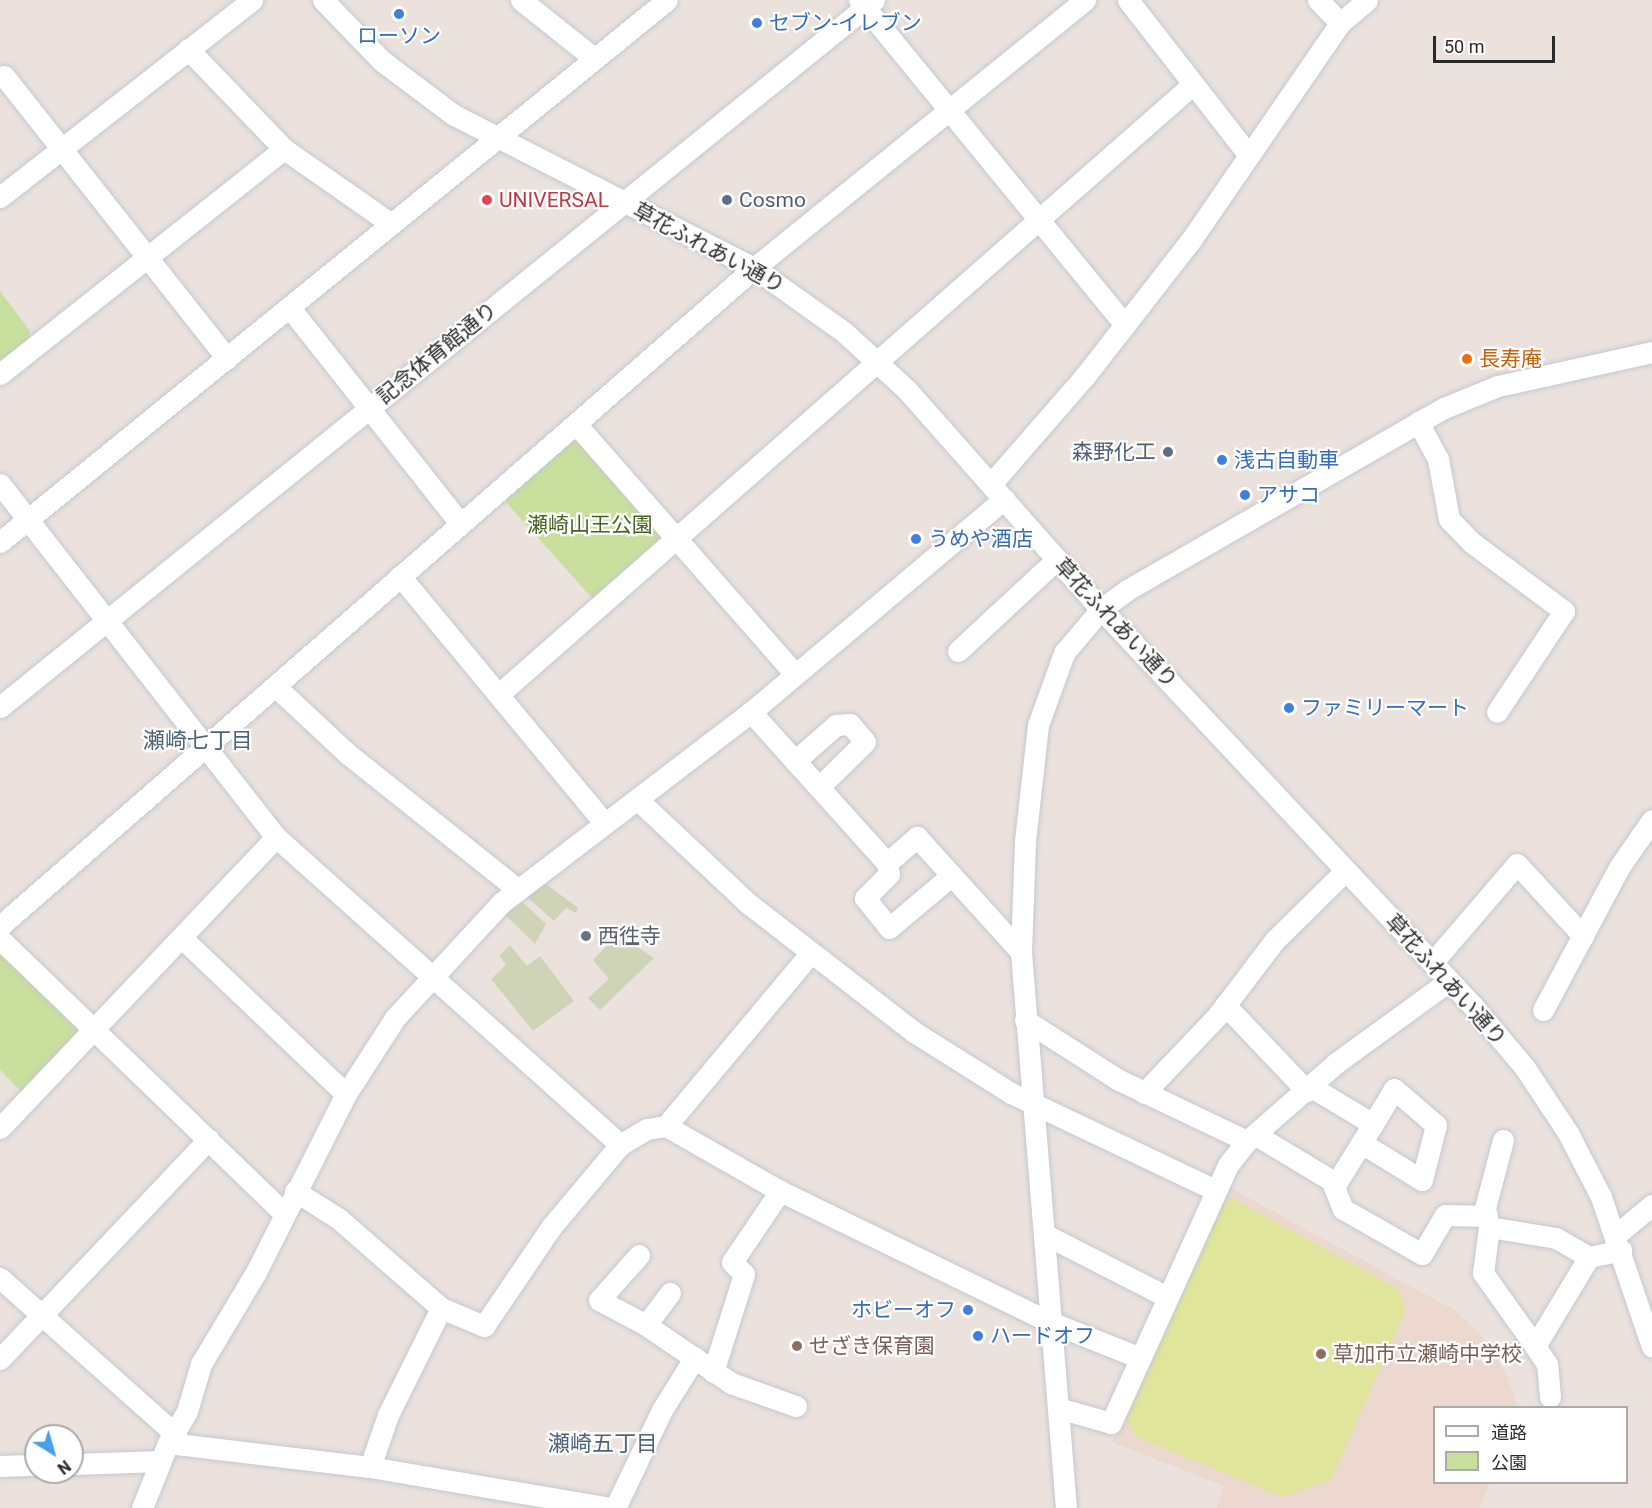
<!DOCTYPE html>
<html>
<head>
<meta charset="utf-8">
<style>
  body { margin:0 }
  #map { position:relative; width:1652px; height:1508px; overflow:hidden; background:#ebe1dd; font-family:Roboto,"Noto Sans JP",sans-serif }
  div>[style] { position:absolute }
  .education>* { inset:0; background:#ecd8ce }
  .green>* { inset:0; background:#c9df9d }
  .cemetery>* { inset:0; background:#cfd4b6 }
  .pitch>* { inset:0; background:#dfe59a }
  .roads { filter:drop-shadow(0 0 2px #c2c9d0) drop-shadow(0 0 2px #c2c9d0) }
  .minor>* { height:21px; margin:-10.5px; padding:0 10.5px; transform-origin:10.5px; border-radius:10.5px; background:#fff }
  .dots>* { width:16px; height:16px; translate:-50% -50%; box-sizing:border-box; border:3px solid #fff; border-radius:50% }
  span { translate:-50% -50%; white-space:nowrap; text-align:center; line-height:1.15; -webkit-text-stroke:4.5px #fff; paint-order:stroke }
  .shop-label { font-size:21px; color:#366cbe }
  .left { translate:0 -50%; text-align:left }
  .right { translate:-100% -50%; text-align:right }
  .health-label { font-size:21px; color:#be3a42 }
  .service-label { font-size:21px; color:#4e5e75 }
  .street-label { font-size:21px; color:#2a2a2a }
  .food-label { font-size:21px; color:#c56008 }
  .park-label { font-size:21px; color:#44631f }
  .worship-label { font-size:21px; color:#5b616d }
  .education-label { font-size:21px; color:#785e54 }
  .neighbourhood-label { font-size:22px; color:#4e6478 }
  .legend { position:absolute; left:1433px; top:1406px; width:195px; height:78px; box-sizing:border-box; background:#fff; border:2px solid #aaa; margin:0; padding:8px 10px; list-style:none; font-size:18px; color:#2a2a2a }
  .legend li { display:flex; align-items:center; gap:12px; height:30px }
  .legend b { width:30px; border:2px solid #aaa }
  .north { position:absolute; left:24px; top:1424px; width:60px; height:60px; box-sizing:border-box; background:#fff; border:2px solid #aaa; border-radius:50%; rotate:143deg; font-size:16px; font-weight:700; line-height:24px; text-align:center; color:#2a2a2a }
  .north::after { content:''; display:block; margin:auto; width:21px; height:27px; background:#489fee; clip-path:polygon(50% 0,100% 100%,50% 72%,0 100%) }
  .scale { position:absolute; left:1433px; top:36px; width:122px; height:27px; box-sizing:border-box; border:3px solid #2a2a2a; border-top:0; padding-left:8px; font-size:18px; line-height:21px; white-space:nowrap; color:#2a2a2a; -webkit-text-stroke:4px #fff; paint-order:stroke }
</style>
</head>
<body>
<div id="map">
  <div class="education">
    <i style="clip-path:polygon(1223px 1184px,1454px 1310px,1482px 1336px,1505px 1372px,1518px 1407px,1434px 1408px,1434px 1482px,1490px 1483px,1479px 1508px,1217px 1508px,1224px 1486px,1112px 1442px)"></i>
  </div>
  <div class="green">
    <i style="clip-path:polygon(0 291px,30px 331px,29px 339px,0 362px)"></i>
    <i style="clip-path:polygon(572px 438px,579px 438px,662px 532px,663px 541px,593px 599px,505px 501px,509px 492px)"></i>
    <i style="clip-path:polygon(0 948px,83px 1026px,21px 1091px,0 1070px)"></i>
  </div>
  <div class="cemetery">
    <i style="clip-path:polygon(542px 881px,578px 908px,576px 913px,566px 908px,554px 921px,525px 895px)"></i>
    <i style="clip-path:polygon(519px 899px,546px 924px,535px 944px,504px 914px)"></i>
    <i style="clip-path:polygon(618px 934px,654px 958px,600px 1010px,588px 998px,609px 979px,593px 960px)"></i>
    <i style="clip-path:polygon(510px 945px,527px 966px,540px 956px,574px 1001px,533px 1031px,491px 979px,506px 965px,499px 956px)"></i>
  </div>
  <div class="pitch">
    <i style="clip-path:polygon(1232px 1198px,1398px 1289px,1406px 1309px,1331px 1480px,1283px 1497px,1137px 1437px,1126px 1421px,1220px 1205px)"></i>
  </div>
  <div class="roads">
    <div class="minor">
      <i style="left:323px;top:0;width:85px;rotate:46deg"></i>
      <i style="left:382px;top:61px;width:90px;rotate:36.9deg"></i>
      <i style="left:454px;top:115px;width:337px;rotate:27deg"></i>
      <i style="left:754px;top:268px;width:110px;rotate:35.4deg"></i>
      <i style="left:844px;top:332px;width:86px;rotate:42.6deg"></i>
      <i style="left:907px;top:390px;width:293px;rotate:48.5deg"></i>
      <i style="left:1101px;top:609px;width:544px;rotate:46.86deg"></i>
      <i style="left:1473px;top:1006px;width:81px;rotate:50deg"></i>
      <i style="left:1525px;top:1068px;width:78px;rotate:56.5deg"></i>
      <i style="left:1568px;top:1133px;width:72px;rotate:62.7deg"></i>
      <i style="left:1601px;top:1197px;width:158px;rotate:71.2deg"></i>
      <i style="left:521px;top:0;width:93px;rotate:38.5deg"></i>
      <i style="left:859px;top:0;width:420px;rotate:50.7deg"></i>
      <i style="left:1128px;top:0;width:194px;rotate:52.1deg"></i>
      <i style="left:1318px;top:0;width:32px;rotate:46deg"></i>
      <i style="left:1340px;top:23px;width:35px;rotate:-40deg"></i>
      <i style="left:188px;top:49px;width:139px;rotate:46.2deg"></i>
      <i style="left:284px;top:149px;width:129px;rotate:34.9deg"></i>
      <i style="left:4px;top:76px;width:360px;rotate:51.7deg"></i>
      <i style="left:0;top:197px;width:320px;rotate:-38deg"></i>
      <i style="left:290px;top:308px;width:274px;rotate:51.7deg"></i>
      <i style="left:0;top:374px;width:362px;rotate:-38.4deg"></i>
      <i style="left:1418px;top:422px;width:42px;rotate:61.6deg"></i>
      <i style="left:1438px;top:459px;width:61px;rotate:79.6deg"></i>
      <i style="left:1449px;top:519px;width:32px;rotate:46deg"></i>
      <i style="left:1471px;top:542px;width:116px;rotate:36.6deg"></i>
      <i style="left:1564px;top:611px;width:121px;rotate:123.6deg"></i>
      <i style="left:576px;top:424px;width:332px;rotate:48.8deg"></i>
      <i style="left:0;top:484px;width:448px;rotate:52deg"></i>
      <i style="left:276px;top:837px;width:462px;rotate:41.8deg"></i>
      <i style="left:991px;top:484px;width:143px;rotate:-49deg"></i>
      <i style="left:1085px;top:376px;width:172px;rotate:-52.1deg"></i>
      <i style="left:1191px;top:240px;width:263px;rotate:-55.5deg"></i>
      <i style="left:0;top:542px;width:859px;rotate:-39.1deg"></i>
      <i style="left:400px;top:576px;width:320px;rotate:50.4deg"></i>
      <i style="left:958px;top:651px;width:135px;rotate:-42.9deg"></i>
      <i style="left:275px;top:686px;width:100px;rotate:43deg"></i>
      <i style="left:348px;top:754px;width:216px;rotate:38.6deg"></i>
      <i style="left:499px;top:694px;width:924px;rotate:-41.31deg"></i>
      <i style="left:0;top:707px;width:1124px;rotate:-38.97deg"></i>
      <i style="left:751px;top:712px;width:203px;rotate:48deg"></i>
      <i style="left:887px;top:863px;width:40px;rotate:-41deg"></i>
      <i style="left:917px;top:837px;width:155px;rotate:47.9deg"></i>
      <i style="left:795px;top:761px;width:55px;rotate:-41.3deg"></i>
      <i style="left:836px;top:725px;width:14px;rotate:-4deg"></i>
      <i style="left:850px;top:724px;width:23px;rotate:50deg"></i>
      <i style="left:865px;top:742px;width:64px;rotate:135.6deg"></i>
      <i style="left:637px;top:799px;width:154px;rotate:43.2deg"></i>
      <i style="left:749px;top:904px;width:209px;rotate:37.8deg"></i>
      <i style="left:914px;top:1032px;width:115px;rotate:32.2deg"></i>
      <i style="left:1011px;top:1093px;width:226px;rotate:25.4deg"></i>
      <i style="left:887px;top:863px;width:11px;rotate:80deg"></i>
      <i style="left:889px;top:874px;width:34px;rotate:135deg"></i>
      <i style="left:865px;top:898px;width:38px;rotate:51deg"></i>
      <i style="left:889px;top:928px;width:82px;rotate:-40.1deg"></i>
      <i style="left:0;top:926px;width:1001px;rotate:-41.11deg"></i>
      <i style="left:754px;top:268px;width:426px;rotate:-39deg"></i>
      <i style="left:182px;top:938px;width:226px;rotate:43.6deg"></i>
      <i style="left:0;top:939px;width:395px;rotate:44deg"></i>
      <i style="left:1432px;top:963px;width:130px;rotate:-49.4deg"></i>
      <i style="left:1517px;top:864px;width:98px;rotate:47.5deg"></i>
      <i style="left:1225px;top:1005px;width:119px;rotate:46.4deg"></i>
      <i style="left:1543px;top:1010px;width:163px;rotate:-61.9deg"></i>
      <i style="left:1620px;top:866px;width:56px;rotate:-55.2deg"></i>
      <i style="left:1025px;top:1020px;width:112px;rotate:32.6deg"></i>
      <i style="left:1119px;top:1080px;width:142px;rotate:25.5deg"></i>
      <i style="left:1313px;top:1088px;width:70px;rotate:31deg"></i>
      <i style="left:1373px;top:1124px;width:74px;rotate:121.8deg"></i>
      <i style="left:1334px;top:1187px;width:24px;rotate:68deg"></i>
      <i style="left:1343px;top:1209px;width:91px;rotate:29.7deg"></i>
      <i style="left:1422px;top:1254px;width:45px;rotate:-59.5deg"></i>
      <i style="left:1445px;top:1215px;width:42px;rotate:1.4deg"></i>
      <i style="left:1144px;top:1093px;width:108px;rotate:-46.5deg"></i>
      <i style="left:1218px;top:1015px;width:94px;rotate:-52.8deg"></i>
      <i style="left:1275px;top:940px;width:98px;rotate:-44.6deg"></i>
      <i style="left:666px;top:1126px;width:224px;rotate:-50.1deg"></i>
      <i style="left:0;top:1128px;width:401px;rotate:-46.5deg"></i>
      <i style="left:1256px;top:1135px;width:93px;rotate:31deg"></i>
      <i style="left:1503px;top:1140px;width:70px;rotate:104.8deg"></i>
      <i style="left:1485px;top:1208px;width:19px;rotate:78deg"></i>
      <i style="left:1489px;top:1227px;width:46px;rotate:97.4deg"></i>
      <i style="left:1483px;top:1273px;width:90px;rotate:54.5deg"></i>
      <i style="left:1363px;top:1144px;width:69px;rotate:31.4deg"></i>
      <i style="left:1422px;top:1180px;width:57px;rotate:-75.7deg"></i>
      <i style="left:1436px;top:1125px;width:55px;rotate:-139.4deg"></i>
      <i style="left:1394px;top:1089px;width:41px;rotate:121deg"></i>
      <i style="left:295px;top:1191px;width:52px;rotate:32.5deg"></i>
      <i style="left:339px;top:1219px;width:135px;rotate:41.1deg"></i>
      <i style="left:441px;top:1308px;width:47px;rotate:22.7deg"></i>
      <i style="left:484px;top:1326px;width:121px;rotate:-55.8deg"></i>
      <i style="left:552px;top:1226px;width:106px;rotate:-50deg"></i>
      <i style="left:620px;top:1145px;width:31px;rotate:-31deg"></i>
      <i style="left:647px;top:1129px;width:19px;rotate:-9deg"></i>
      <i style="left:666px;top:1126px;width:131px;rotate:29.7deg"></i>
      <i style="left:780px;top:1191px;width:300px;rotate:25.9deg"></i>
      <i style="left:1050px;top:1322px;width:95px;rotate:21.7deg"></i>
      <i style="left:1489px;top:1227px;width:68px;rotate:9.3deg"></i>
      <i style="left:1556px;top:1238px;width:38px;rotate:30deg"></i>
      <i style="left:1589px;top:1257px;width:33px;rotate:-12deg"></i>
      <i style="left:1044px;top:1234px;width:136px;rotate:27.1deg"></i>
      <i style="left:1616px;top:1235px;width:47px;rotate:-39.8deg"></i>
      <i style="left:639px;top:1255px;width:60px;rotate:131.6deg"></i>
      <i style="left:599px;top:1300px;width:53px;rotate:28deg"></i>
      <i style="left:0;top:1278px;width:236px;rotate:41.7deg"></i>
      <i style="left:670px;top:1293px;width:40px;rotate:127deg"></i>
      <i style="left:646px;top:1325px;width:103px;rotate:34.3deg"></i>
      <i style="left:731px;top:1383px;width:69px;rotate:19.5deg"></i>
      <i style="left:0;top:1359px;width:303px;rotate:-46.5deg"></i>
      <i style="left:713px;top:1372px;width:103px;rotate:-72.4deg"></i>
      <i style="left:744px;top:1274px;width:17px;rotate:-135deg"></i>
      <i style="left:732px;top:1262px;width:86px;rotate:-55.9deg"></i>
      <i style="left:1550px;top:1397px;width:33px;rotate:-95deg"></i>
      <i style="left:1547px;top:1364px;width:22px;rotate:-124deg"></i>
      <i style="left:1535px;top:1346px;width:104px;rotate:-58.8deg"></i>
      <i style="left:1058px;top:1408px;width:55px;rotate:15.8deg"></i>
      <i style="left:1111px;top:1423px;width:283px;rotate:-65.6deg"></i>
      <i style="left:1228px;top:1165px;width:31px;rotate:-52deg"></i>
      <i style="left:1247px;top:1141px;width:118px;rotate:-41.2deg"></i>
      <i style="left:1336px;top:1063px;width:140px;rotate:-36deg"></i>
      <i style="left:168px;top:1443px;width:203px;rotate:6.8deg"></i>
      <i style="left:370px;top:1467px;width:243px;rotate:9.7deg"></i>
      <i style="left:72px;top:1464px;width:88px;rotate:-2deg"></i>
      <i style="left:0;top:1466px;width:36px;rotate:-2deg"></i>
      <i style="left:370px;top:1467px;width:55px;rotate:-70.9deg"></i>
      <i style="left:388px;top:1415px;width:119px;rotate:-63.6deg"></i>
      <i style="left:142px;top:1508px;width:70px;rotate:-68.2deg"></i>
      <i style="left:168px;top:1443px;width:37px;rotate:-59deg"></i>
      <i style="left:187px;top:1411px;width:49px;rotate:-73.4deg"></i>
      <i style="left:201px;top:1364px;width:107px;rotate:-59.1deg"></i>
      <i style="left:256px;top:1272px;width:199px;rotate:-63.2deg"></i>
      <i style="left:346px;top:1094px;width:90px;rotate:-57.2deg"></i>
      <i style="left:395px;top:1018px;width:156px;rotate:-47.3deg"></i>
      <i style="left:501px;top:903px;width:315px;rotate:-37.4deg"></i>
      <i style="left:751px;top:712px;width:331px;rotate:-40.1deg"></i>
      <i style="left:615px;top:1508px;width:109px;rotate:-64.4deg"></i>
      <i style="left:662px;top:1410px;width:62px;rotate:-58.1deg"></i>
      <i style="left:1066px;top:1508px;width:558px;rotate:-94.63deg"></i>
      <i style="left:1021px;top:952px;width:111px;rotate:-87.9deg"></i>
      <i style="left:1025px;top:841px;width:117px;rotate:-83.6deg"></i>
      <i style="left:1038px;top:725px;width:77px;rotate:-70.1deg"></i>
      <i style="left:1064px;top:653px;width:57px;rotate:-49.9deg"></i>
      <i style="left:1101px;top:609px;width:32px;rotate:-36deg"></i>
      <i style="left:1127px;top:590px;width:366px;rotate:-29.9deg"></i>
      <i style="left:1444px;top:408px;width:58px;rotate:-22.2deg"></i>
      <i style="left:1498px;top:386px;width:158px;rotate:-12.4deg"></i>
    </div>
  </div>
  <div class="dots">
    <i style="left:399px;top:14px;background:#3f7fe0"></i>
    <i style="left:757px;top:23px;background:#3f7fe0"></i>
    <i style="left:487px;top:200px;background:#e0444e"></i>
    <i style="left:727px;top:200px;background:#5c6f8a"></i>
    <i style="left:1467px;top:359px;background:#e8710a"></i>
    <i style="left:1168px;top:452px;background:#5c6f8a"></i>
    <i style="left:1222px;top:460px;background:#3f7fe0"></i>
    <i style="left:1245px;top:495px;background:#3f7fe0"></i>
    <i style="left:916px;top:539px;background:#3f7fe0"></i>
    <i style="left:1289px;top:708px;background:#3f7fe0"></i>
    <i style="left:586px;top:936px;background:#6b7280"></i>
    <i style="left:968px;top:1310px;background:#3f7fe0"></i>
    <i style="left:978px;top:1336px;background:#3f7fe0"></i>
    <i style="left:797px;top:1346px;background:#8d6e63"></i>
    <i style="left:1321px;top:1354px;background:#8d6e63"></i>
  </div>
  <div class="shop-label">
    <span class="left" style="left:769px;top:23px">セブン-イレブン</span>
    <span style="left:399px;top:36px">ローソン</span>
    <span class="left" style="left:1234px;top:460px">浅古自動車</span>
    <span class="left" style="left:1257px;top:495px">アサコ</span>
    <span class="left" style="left:928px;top:539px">うめや酒店</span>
    <span class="left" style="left:1301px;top:708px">ファミリーマート</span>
    <span class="right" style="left:956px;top:1310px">ホビーオフ</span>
    <span class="left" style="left:990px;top:1336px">ハードオフ</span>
  </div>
  <div class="health-label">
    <span class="left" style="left:499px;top:200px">UNIVERSAL</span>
  </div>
  <div class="service-label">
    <span class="left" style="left:739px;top:200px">Cosmo</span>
    <span class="right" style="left:1156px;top:452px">森野化工</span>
  </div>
  <div class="street-label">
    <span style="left:709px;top:248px;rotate:28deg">草花ふれあい通り</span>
    <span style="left:437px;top:353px;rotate:-39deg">記念体育館通り</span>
    <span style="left:1116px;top:623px;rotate:47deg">草花ふれあい通り</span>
    <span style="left:1446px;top:980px;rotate:48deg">草花ふれあい通り</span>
  </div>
  <div class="food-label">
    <span class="left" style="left:1479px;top:359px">長寿庵</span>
  </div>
  <div class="park-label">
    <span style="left:590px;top:525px">瀬崎山王公園</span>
  </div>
  <div class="worship-label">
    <span class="left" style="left:598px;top:936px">西徃寺</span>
  </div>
  <div class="education-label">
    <span class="left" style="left:809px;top:1346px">せざき保育園</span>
    <span class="left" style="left:1333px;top:1354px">草加市立瀬崎中学校</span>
  </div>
  <div class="neighbourhood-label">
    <span style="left:198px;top:741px">瀬崎七丁目</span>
    <span style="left:603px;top:1444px">瀬崎五丁目</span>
  </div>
  <ul class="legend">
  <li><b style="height:8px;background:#fff"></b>道路</li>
  <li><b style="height:16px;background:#c9df9d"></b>公園</li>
  </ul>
  <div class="north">N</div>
  <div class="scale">50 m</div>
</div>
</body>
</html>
